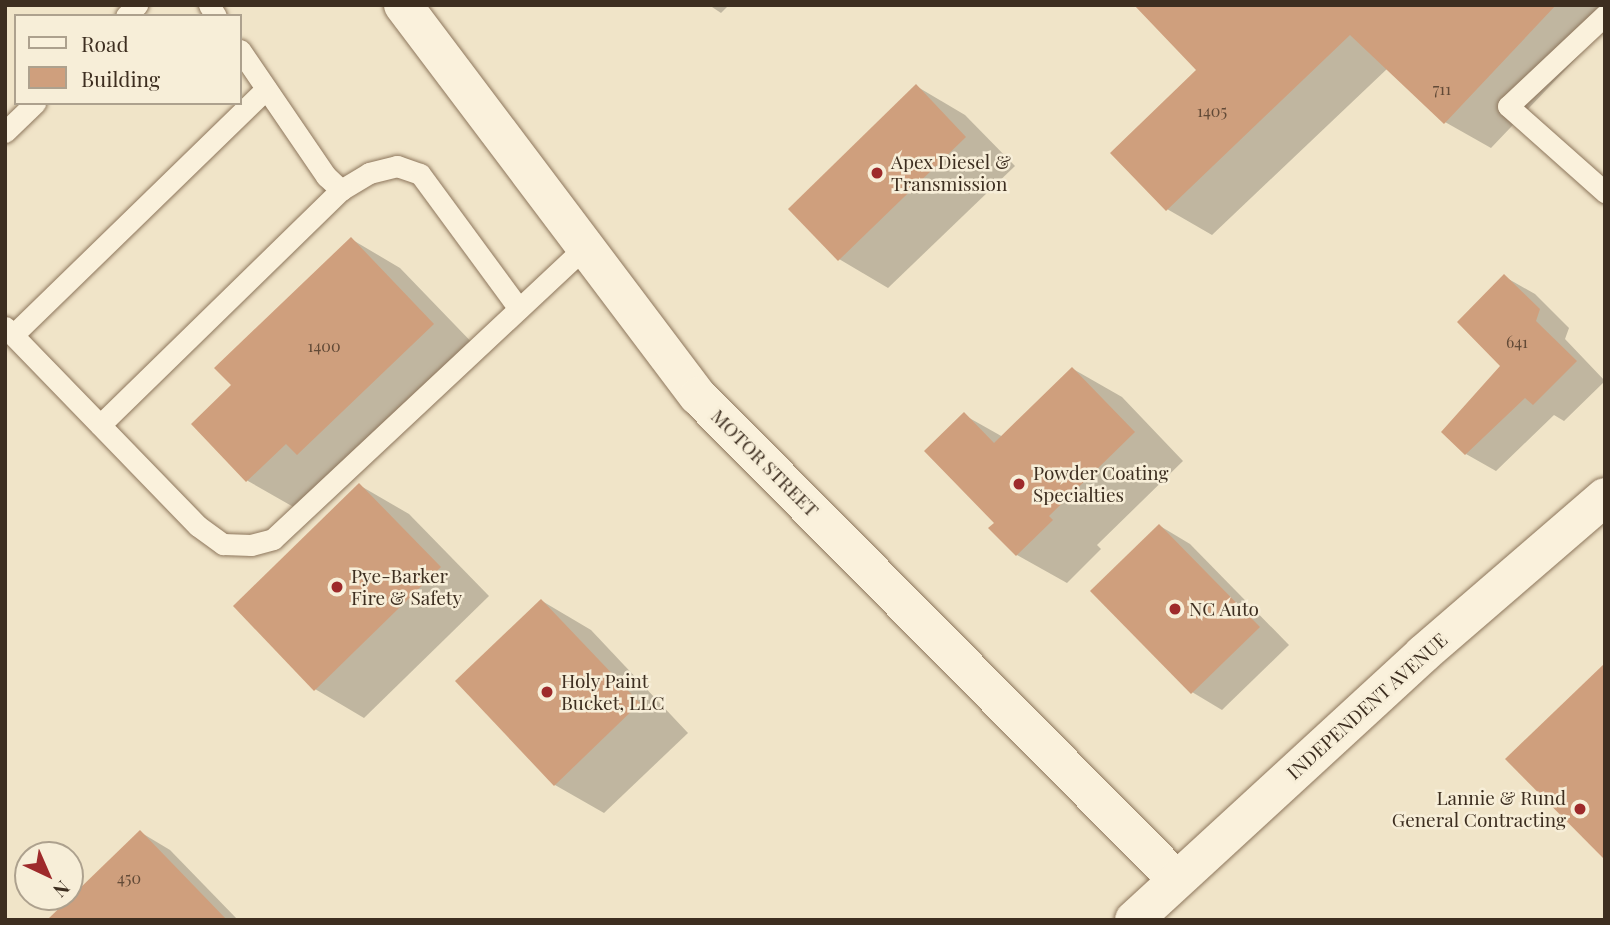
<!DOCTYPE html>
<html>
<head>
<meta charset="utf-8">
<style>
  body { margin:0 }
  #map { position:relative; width:1610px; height:925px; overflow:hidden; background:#f0e4c8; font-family:"Playfair Display",serif }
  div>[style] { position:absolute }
  .shadow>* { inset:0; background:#0003 }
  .building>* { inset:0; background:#cf9f7d }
  .roads { filter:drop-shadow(0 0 2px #8d765c) drop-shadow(0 0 2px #8d765c) }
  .service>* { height:21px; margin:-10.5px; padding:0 10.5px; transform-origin:10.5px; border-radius:10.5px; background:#faf1dc }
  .minor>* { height:38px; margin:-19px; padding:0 19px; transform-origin:19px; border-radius:19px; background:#faf1dc }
  .tertiary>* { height:38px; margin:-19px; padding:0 19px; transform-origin:19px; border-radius:19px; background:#faf1dc }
  .dots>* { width:19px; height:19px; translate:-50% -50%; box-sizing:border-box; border:4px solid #f7eed8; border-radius:50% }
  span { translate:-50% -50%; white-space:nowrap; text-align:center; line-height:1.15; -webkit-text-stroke:5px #f7eed8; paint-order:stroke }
  .number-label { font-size:16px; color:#624a37 }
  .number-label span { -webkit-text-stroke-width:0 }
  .poi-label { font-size:19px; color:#3d2e20 }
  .left { translate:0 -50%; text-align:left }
  .right { translate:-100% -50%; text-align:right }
  .street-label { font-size:19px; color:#3d2e20 }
  .frame { position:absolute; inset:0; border:7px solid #3d2e20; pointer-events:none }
  .legend { position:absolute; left:14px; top:14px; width:228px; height:91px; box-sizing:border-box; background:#f7eed8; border:2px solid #ada18e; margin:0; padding:9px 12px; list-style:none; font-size:21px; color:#3d2e20 }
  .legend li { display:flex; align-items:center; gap:14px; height:35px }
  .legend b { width:35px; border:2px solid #ada18e }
  .north { position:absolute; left:14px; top:841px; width:70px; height:70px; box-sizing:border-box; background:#f7eed8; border:2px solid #ada18e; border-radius:50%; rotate:136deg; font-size:19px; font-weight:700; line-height:28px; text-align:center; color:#3d2e20 }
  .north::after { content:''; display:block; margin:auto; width:24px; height:32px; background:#9e2a2b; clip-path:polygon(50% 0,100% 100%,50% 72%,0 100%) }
</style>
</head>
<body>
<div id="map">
  <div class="shadow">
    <i style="clip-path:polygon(709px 5px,729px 5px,721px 13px)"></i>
    <i style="clip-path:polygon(1137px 5px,1605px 5px,1605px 28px,1491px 148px,1445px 122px,1388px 68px,1212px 235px,1167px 209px,1198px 70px)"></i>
    <i style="clip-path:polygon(916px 86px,965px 115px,1015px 166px,888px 288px,839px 259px)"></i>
    <i style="clip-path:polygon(351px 239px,400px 268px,482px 353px,297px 509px,248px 481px,193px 424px,233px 385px)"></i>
    <i style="clip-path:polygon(1505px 277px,1535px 294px,1569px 328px,1565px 339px,1605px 381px,1564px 421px,1554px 415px,1496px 471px,1466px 454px,1503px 366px)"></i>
    <i style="clip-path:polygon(1073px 369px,1122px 397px,1183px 461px,1097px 545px,1101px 549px,1067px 583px,1017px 555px,996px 523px,964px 415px,1003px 437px)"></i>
    <i style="clip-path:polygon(359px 485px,409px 514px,489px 596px,364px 718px,315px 689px)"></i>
    <i style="clip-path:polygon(1160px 526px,1190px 544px,1289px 645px,1222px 710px,1192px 692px)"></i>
    <i style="clip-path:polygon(542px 601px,591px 630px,688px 733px,604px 813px,555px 785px)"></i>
    <i style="clip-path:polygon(140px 832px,170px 850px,238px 920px,88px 920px)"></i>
  </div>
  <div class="building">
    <i style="clip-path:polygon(1134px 5px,1556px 5px,1444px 124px,1350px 35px,1166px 211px,1110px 153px,1196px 70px)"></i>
    <i style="clip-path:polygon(916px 84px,966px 137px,838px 261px,788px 209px)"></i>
    <i style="clip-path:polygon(351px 237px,434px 324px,297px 455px,286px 444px,246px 482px,191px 424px,231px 385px,214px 368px)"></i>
    <i style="clip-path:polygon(1504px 274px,1540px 309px,1536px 321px,1577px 361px,1533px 405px,1525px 398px,1465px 455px,1441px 432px,1500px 366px,1457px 322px)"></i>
    <i style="clip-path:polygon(1072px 367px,1135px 432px,1049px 516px,1053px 520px,1016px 556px,988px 528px,994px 523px,924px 451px,964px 412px,994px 443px)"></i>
    <i style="clip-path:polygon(359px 483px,441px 567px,314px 691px,233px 606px)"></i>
    <i style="clip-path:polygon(1159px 524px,1260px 627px,1191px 694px,1090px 591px)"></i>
    <i style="clip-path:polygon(541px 599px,640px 703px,554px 786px,455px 681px)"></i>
    <i style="clip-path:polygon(1605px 663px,1605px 860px,1505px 759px)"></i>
    <i style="clip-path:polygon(140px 830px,227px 920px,47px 920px)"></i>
  </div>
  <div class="roads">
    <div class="service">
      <i style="left:209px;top:5px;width:13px;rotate:58deg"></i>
      <i style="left:1605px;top:15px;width:133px;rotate:136.8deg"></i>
      <i style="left:1508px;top:106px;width:130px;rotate:41.6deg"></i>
      <i style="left:126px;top:16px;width:16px;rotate:-45deg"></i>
      <i style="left:240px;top:50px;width:153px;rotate:55.7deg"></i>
      <i style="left:326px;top:176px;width:21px;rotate:43deg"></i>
      <i style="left:341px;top:190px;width:33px;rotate:-31deg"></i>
      <i style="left:369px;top:173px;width:29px;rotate:-14deg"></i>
      <i style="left:397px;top:166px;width:24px;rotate:19deg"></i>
      <i style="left:420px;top:174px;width:167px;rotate:53.7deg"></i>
      <i style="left:5px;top:132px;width:42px;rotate:-44deg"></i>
      <i style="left:5px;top:327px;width:277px;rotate:45.9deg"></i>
      <i style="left:198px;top:526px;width:31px;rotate:36deg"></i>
      <i style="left:223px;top:544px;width:28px;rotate:2deg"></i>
      <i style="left:251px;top:545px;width:23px;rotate:-15deg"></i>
      <i style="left:273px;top:539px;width:427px;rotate:-43.1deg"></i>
      <i style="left:13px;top:335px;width:353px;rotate:-44.2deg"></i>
      <i style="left:100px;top:425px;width:337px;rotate:-44.3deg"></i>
    </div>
    <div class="minor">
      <i style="left:403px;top:5px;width:490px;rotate:53deg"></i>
      <i style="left:698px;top:396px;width:680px;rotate:45.3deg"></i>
    </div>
    <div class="tertiary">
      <i style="left:1134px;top:920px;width:393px;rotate:-42.6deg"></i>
      <i style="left:1423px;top:654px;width:240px;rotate:-40.8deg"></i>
    </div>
  </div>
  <div class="dots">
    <i style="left:877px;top:173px;background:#9e2a2b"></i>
    <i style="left:1019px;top:484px;background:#9e2a2b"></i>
    <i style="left:337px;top:587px;background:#9e2a2b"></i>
    <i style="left:1175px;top:609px;background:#9e2a2b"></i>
    <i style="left:547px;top:692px;background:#9e2a2b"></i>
    <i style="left:1580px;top:809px;background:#9e2a2b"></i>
  </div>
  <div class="number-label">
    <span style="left:1442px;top:89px">711</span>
    <span style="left:1212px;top:111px">1405</span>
    <span style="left:1517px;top:342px">641</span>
    <span style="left:324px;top:346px">1400</span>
    <span style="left:129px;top:878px">450</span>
  </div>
  <div class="poi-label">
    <span class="left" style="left:891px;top:173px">Apex Diesel &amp;<br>Transmission</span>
    <span class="left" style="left:1033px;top:484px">Powder Coating<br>Specialties</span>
    <span class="left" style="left:351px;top:587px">Pye-Barker<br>Fire &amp; Safety</span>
    <span class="left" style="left:1189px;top:609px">NC Auto</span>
    <span class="left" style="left:561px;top:692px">Holy Paint<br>Bucket, LLC</span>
    <span class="right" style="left:1566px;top:809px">Lannie &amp; Rund<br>General Contracting</span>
  </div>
  <div class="street-label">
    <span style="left:765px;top:463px;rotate:45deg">MOTOR STREET</span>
    <span style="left:1367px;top:706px;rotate:-42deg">INDEPENDENT AVENUE</span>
  </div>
  <div class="frame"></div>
  <ul class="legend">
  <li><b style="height:9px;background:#faf1dc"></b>Road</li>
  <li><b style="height:19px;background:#cf9f7d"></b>Building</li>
  </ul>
  <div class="north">N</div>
</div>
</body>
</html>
